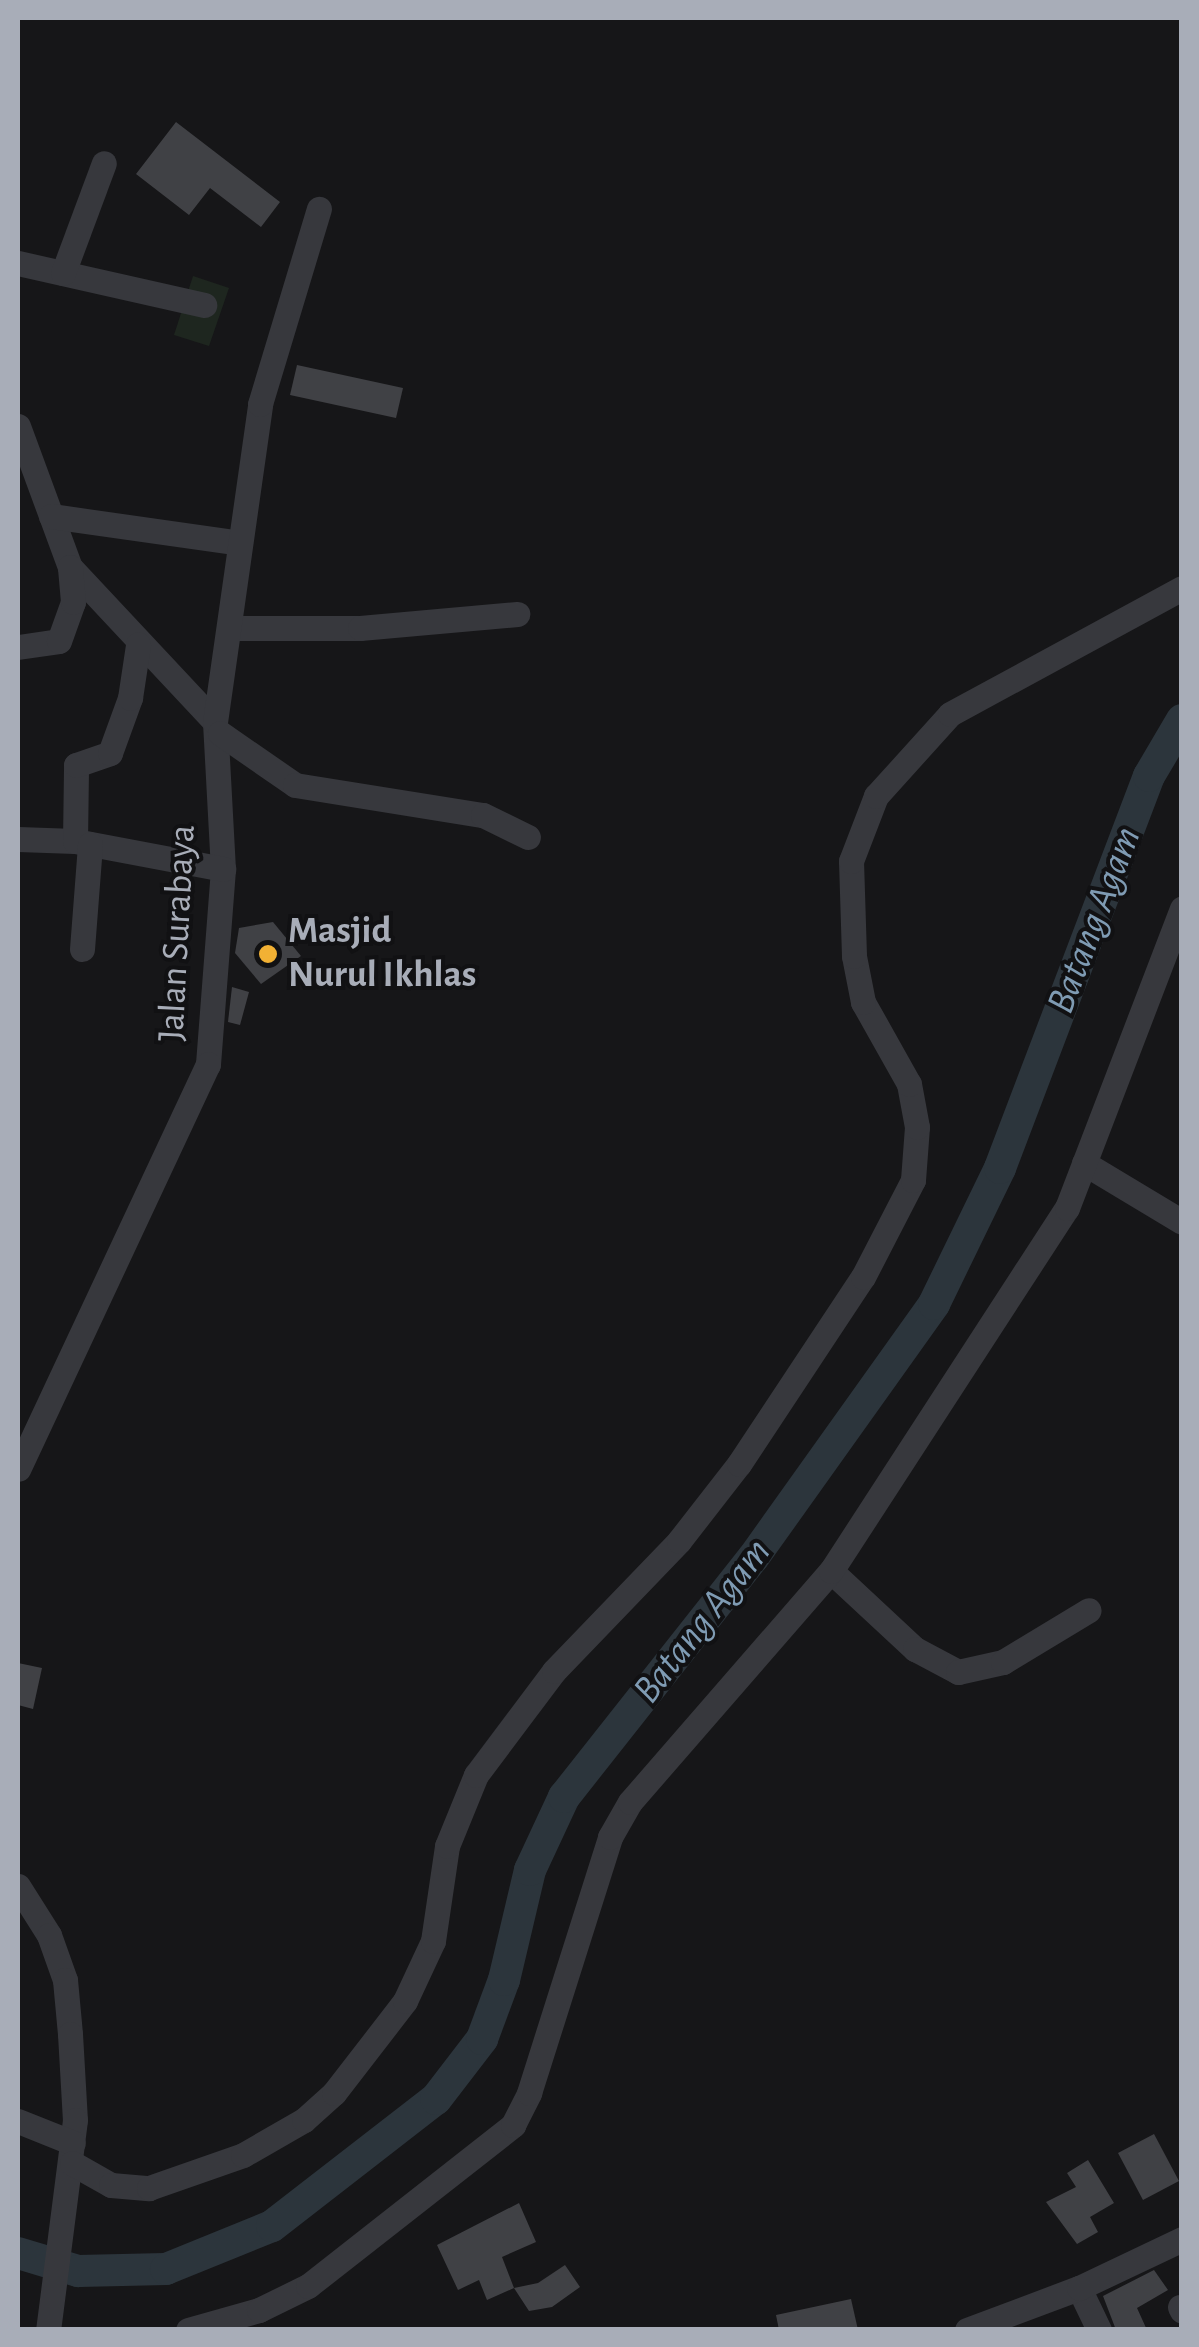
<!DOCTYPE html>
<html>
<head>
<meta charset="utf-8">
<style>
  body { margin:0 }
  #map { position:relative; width:1199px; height:2347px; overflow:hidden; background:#161618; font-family:"Alegreya Sans",sans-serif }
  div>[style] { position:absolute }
  .green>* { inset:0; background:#1e261f }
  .river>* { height:32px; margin:-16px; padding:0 16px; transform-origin:16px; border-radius:16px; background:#2c353c }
  .building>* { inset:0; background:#404145 }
  .minor>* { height:25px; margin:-12.5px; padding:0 12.5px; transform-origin:12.5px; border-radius:12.5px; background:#37383d }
  .dots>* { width:28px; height:28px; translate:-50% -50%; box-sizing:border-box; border:5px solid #111113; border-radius:50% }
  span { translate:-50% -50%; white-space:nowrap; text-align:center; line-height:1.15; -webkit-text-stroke:8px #111113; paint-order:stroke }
  .poi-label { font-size:38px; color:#a8adb8; font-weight:700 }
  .left { translate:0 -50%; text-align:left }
  .street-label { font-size:38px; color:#a8adb8 }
  .water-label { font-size:40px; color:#7f9bb3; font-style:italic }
  .frame { position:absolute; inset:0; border:20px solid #a8adb8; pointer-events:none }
</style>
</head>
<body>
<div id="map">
  <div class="green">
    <i style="clip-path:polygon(193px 276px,229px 288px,209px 346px,174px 335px)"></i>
  </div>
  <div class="river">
    <i style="left:18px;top:2253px;width:63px;rotate:16.7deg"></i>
    <i style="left:78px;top:2271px;width:88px;rotate:-1.3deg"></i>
    <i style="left:166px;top:2269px;width:114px;rotate:-22.1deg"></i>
    <i style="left:272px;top:2226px;width:207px;rotate:-37.8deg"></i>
    <i style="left:436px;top:2099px;width:76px;rotate:-52.5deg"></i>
    <i style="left:482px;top:2039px;width:63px;rotate:-69.6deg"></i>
    <i style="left:504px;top:1980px;width:113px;rotate:-76.7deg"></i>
    <i style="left:530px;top:1870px;width:81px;rotate:-65deg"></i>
    <i style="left:564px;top:1797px;width:305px;rotate:-51.7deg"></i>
    <i style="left:753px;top:1558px;width:312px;rotate:-54.5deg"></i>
    <i style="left:934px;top:1304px;width:151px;rotate:-64.1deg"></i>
    <i style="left:1000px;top:1168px;width:419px;rotate:-69.2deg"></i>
    <i style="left:1149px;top:776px;width:65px;rotate:-59.5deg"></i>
  </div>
  <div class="building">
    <i style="clip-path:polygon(176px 122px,280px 202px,261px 227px,210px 188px,189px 215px,136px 174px)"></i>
    <i style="clip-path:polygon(297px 365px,403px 388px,396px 418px,290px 395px)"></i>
    <i style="clip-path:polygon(273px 922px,301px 956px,261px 984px,235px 953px,239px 928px)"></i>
    <i style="clip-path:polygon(232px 987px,249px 992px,240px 1025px,228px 1022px)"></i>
    <i style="clip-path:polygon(18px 1663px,42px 1668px,33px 1709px,18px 1705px)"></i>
    <i style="clip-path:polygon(1154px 2134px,1179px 2181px,1143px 2200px,1118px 2153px)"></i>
    <i style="clip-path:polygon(1088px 2160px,1114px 2203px,1090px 2217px,1098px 2232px,1077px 2244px,1046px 2202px,1076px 2187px,1067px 2173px)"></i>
    <i style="clip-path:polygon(519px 2203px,536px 2242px,502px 2257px,514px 2288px,487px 2300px,479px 2280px,458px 2290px,437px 2245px)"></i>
    <i style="clip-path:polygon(565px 2265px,580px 2287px,552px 2307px,529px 2311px,514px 2288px,538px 2283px)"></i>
    <i style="clip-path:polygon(1154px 2270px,1168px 2290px,1137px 2308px,1147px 2330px,1116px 2330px,1103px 2296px)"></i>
    <i style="clip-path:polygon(851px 2299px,858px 2330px,779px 2330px,776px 2315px)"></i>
  </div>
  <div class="minor">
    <i style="left:18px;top:263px;width:191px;rotate:12.7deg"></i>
    <i style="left:63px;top:273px;width:117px;rotate:-69.6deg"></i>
    <i style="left:18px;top:426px;width:150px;rotate:69.8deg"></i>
    <i style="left:70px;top:567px;width:212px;rotate:46.9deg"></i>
    <i style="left:215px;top:722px;width:147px;rotate:86.9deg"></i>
    <i style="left:223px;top:869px;width:196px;rotate:94.4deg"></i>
    <i style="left:208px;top:1064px;width:447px;rotate:115.1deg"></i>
    <i style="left:51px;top:516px;width:191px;rotate:8.1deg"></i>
    <i style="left:231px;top:628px;width:129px"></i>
    <i style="left:360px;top:628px;width:158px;rotate:-5.1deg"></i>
    <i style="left:18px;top:647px;width:41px;rotate:-8.3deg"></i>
    <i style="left:59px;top:641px;width:41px;rotate:-70.3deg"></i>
    <i style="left:73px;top:602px;width:35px;rotate:-95deg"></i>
    <i style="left:215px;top:722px;width:321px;rotate:-81.9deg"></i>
    <i style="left:260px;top:404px;width:204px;rotate:-73.2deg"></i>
    <i style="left:220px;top:733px;width:91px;rotate:34.7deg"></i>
    <i style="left:295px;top:785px;width:190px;rotate:9.1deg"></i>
    <i style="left:483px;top:815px;width:50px;rotate:26.1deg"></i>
    <i style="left:18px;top:839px;width:57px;rotate:2deg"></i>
    <i style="left:75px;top:841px;width:151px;rotate:10.7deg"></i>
    <i style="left:75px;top:841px;width:76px;rotate:-89.2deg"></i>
    <i style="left:76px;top:765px;width:36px;rotate:-19deg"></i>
    <i style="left:110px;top:753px;width:59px;rotate:-70deg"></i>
    <i style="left:130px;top:698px;width:54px;rotate:-81.4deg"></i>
    <i style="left:82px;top:949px;width:105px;rotate:-85.6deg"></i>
    <i style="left:1084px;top:1163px;width:114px;rotate:31deg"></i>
    <i style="left:831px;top:1571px;width:115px;rotate:42.9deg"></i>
    <i style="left:915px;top:1649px;width:49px;rotate:28.1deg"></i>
    <i style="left:958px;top:1672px;width:46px;rotate:-12.5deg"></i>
    <i style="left:1003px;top:1662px;width:100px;rotate:-31.2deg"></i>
    <i style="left:18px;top:1886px;width:58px;rotate:57.7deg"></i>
    <i style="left:49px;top:1935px;width:48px;rotate:70.4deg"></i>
    <i style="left:65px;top:1980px;width:54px;rotate:84.7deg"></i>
    <i style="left:70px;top:2034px;width:86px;rotate:86.7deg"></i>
    <i style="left:75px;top:2120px;width:212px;rotate:97.3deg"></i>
    <i style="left:18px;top:2121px;width:59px;rotate:21.8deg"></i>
    <i style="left:72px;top:2163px;width:45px;rotate:29.4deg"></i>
    <i style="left:111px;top:2185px;width:38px;rotate:5deg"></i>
    <i style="left:149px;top:2188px;width:100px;rotate:-19.3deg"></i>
    <i style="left:243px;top:2155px;width:70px;rotate:-29.8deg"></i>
    <i style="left:304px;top:2120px;width:40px;rotate:-42deg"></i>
    <i style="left:334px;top:2093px;width:116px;rotate:-52.3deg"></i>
    <i style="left:405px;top:2001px;width:66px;rotate:-65deg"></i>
    <i style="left:433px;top:1941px;width:96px;rotate:-81.6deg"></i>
    <i style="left:447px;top:1846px;width:77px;rotate:-67.8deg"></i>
    <i style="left:476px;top:1775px;width:130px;rotate:-53.1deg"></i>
    <i style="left:554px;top:1671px;width:180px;rotate:-46.1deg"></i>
    <i style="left:679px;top:1541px;width:98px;rotate:-52.1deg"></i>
    <i style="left:739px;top:1464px;width:224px;rotate:-56.5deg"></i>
    <i style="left:863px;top:1277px;width:109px;rotate:-62.7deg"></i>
    <i style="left:913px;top:1180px;width:53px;rotate:-85.7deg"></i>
    <i style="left:917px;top:1127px;width:44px;rotate:-100.5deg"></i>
    <i style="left:909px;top:1084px;width:94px;rotate:-119.3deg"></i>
    <i style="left:863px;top:1002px;width:47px;rotate:-101.1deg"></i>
    <i style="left:854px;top:956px;width:95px;rotate:-91.8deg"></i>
    <i style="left:851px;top:861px;width:70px;rotate:-69deg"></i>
    <i style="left:876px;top:796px;width:110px;rotate:-47.9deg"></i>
    <i style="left:950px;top:714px;width:264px;rotate:-28.5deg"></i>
    <i style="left:1079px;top:2288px;width:47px;rotate:64.5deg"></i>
    <i style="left:1180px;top:2307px;width:4px;rotate:63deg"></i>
    <i style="left:188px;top:2330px;width:74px;rotate:-15.7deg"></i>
    <i style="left:259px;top:2310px;width:55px;rotate:-26.1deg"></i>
    <i style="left:308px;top:2286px;width:261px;rotate:-38.1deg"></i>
    <i style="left:513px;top:2125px;width:36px;rotate:-63deg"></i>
    <i style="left:529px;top:2093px;width:269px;rotate:-72.4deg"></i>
    <i style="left:610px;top:1837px;width:40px;rotate:-60.3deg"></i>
    <i style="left:630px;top:1802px;width:306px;rotate:-49deg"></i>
    <i style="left:831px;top:1571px;width:433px;rotate:-57deg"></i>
    <i style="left:1067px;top:1208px;width:321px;rotate:-69deg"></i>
    <i style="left:967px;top:2330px;width:120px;rotate:-20.6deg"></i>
    <i style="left:1079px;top:2288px;width:114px;rotate:-25.4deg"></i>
  </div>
  <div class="dots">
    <i style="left:268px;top:954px;background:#f2b134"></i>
  </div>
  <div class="poi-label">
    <span class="left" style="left:288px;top:954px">Masjid<br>Nurul Ikhlas</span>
  </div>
  <div class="street-label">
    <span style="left:178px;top:933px;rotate:-87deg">Jalan Surabaya</span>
  </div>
  <div class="water-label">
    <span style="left:1094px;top:920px;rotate:-69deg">Batang Agam</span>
    <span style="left:702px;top:1621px;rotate:-52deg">Batang Agam</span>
  </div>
  <div class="frame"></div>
</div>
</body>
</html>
